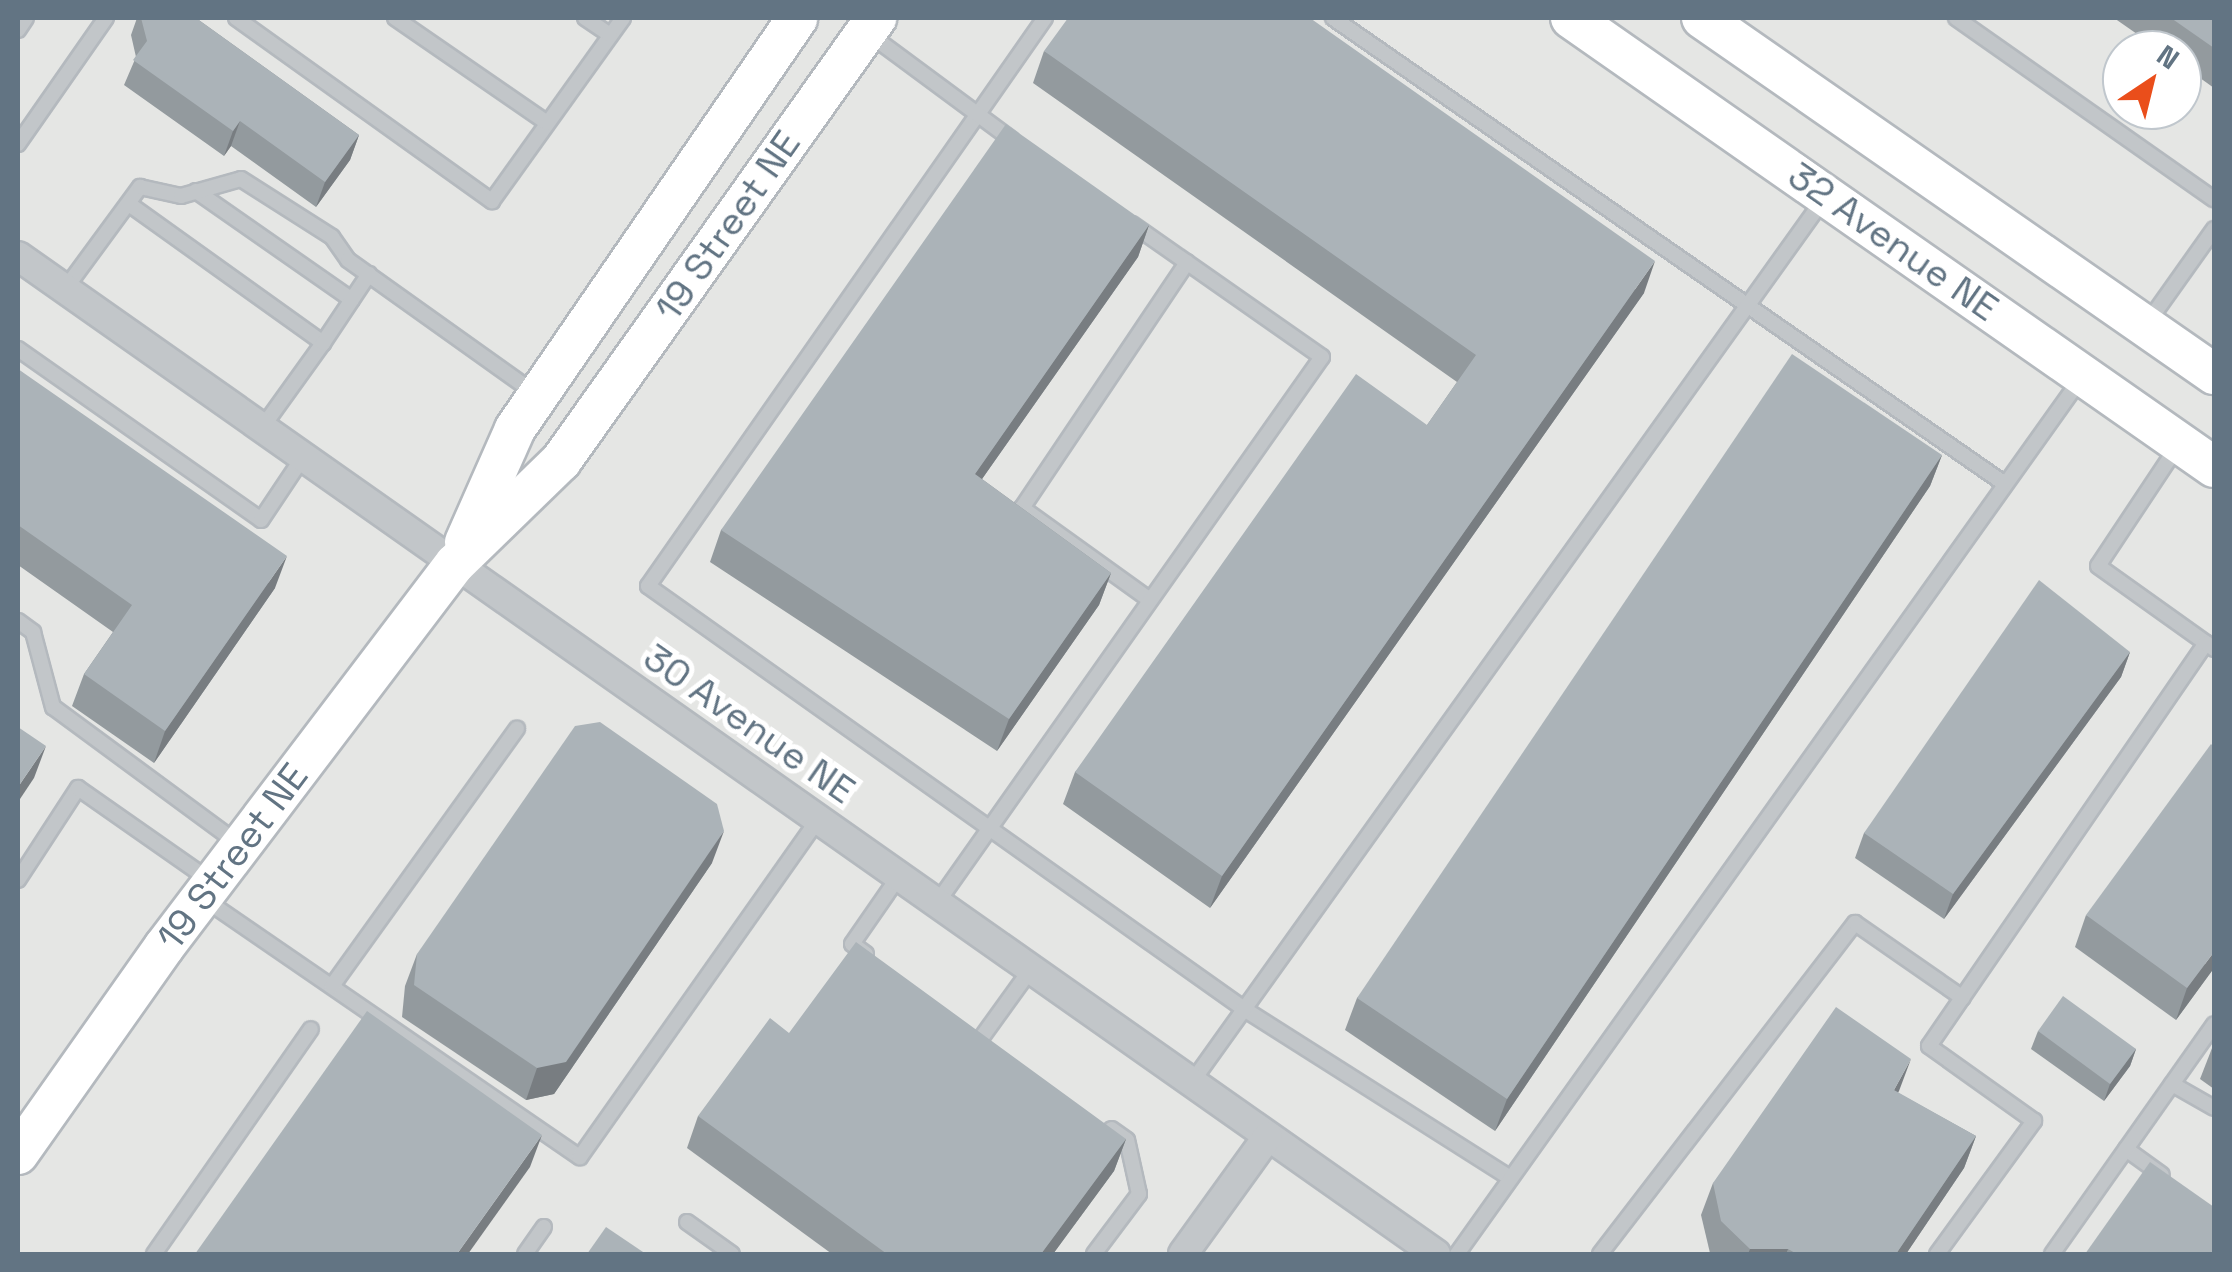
<!DOCTYPE html>
<style>
body{margin:0}
#map{position:relative;width:2232px;height:1272px;overflow:hidden;background:#f5f5f1;font-family:"Space Grotesk",sans-serif}
div>[style]{position:absolute}
[style*='--x']{left:calc(var(--x)*1px);top:calc(var(--y)*1px);width:calc(var(--w)*1px);rotate:calc(var(--a)*1deg)}
.built>*{inset:0;background:#e5e6e4}
.roads{filter:drop-shadow(2px 0 #b4b9be) drop-shadow(-2px 0 #b4b9be) drop-shadow(0 2px #b4b9be) drop-shadow(0 -2px #b4b9be)}
.lane>*{height:14px;margin:-7px;padding:0 7px;transform-origin:7px;border-radius:7px;background:#c2c6c9}
.street>*{height:28px;margin:-14px;padding:0 14px;transform-origin:14px;border-radius:14px;background:#c2c6c9}
.secondary>*{height:40px;margin:-20px;padding:0 20px;transform-origin:20px;border-radius:20px;background:#fff}
.wall>*{inset:0;background:#939a9e}
.shaded-wall>*{inset:0;background:#787d81}
.building>*{inset:0;background:#abb3b8}
span{translate:-50% -50%;white-space:nowrap;text-align:center;line-height:1.15;-webkit-text-stroke:10px #fff;paint-order:stroke}
.street-label{font-size:38px;color:#627483}
.frame{position:absolute;inset:0;border:20px solid #627483;pointer-events:none}
.north{position:absolute;left:2102px;top:30px;width:100px;height:100px;box-sizing:border-box;background:#fff;border:2px solid #c0c7cd;border-radius:50%;rotate:35deg;font-size:28px;font-weight:700;line-height:40px;text-align:center;color:#627483}
.north::after{content:'';display:block;margin:auto;width:35px;height:45px;background:#ea4e1b;clip-path:polygon(50% 0,100% 100%,50% 72%,0 100%)}
</style>
<div id="map">
<div class="built">
<i style="clip-path:polygon(evenodd,18px 18px,2214px 18px,2214px 1254px,18px 1254px,18px 18px,2122px 50px,2182px 50px,2182px 110px,2122px 110px,2122px 50px)"></i>
</div>
<div class="roads">
<div class="lane">
<i style="--x:236;--y:18;--w:315;--a:35.6"></i>
<i style="--x:492;--y:201;--w:225;--a:-54.4"></i>
<i style="--x:395;--y:18;--w:185;--a:34.6"></i>
<i style="--x:585;--y:18;--w:30;--a:34"></i>
<i style="--x:1045;--y:18;--w:693;--a:124.95"></i>
<i style="--x:648;--y:586;--w:731;--a:35.36"></i>
<i style="--x:1244;--y:1009;--w:314;--a:32.4"></i>
<i style="--x:1333;--y:18;--w:818;--a:34.74"></i>
<i style="--x:1956;--y:18;--w:315;--a:35.1"></i>
<i style="--x:18;--y:30;--w:14;--a:-56"></i>
<i style="--x:869;--y:34;--w:178;--a:36.5"></i>
<i style="--x:18;--y:144;--w:154;--a:-55.1"></i>
<i style="--x:196;--y:191;--w:190;--a:34.9"></i>
<i style="--x:129;--y:204;--w:239;--a:35.6"></i>
<i style="--x:323;--y:343;--w:105;--a:125.7"></i>
<i style="--x:65;--y:289;--w:127;--a:-53.7"></i>
<i style="--x:140;--y:187;--w:42;--a:12.4"></i>
<i style="--x:181;--y:196;--w:62;--a:-15.8"></i>
<i style="--x:241;--y:179;--w:108;--a:32.5"></i>
<i style="--x:332;--y:237;--w:28;--a:55"></i>
<i style="--x:348;--y:260;--w:227;--a:35.5"></i>
<i style="--x:2148;--y:322;--w:114;--a:-54.6"></i>
<i style="--x:323;--y:343;--w:83;--a:-56.3"></i>
<i style="--x:18;--y:349;--w:297;--a:35.1"></i>
<i style="--x:261;--y:520;--w:76;--a:-56.3"></i>
<i style="--x:2179;--y:444;--w:146;--a:123.6"></i>
<i style="--x:2098;--y:566;--w:133;--a:35.5"></i>
<i style="--x:1150;--y:600;--w:158;--a:-144.3"></i>
<i style="--x:1022;--y:508;--w:296;--a:-56.1"></i>
<i style="--x:18;--y:621;--w:19;--a:36"></i>
<i style="--x:33;--y:632;--w:78;--a:75.1"></i>
<i style="--x:53;--y:707;--w:232;--a:36.4"></i>
<i style="--x:18;--y:880;--w:110;--a:-56.9"></i>
<i style="--x:78;--y:788;--w:164;--a:35"></i>
<i style="--x:204;--y:899;--w:456;--a:34.5"></i>
<i style="--x:580;--y:1157;--w:413;--a:-54.8"></i>
<i style="--x:937;--y:903;--w:668;--a:-54.81"></i>
<i style="--x:1322;--y:357;--w:232;--a:-145"></i>
<i style="--x:866;--y:954;--w:17;--a:-144"></i>
<i style="--x:852;--y:944;--w:83;--a:-55.3"></i>
<i style="--x:332;--y:986;--w:317;--a:-54.3"></i>
<i style="--x:982;--y:1037;--w:84;--a:-54.2"></i>
<i style="--x:1192;--y:1082;--w:1084;--a:-54.42"></i>
<i style="--x:2172;--y:1084;--w:48;--a:29.7"></i>
<i style="--x:2126;--y:1149;--w:44;--a:35.8"></i>
<i style="--x:687;--y:1222;--w:55;--a:35.4"></i>
<i style="--x:154;--y:1254;--w:274;--a:-55.1"></i>
<i style="--x:525;--y:1254;--w:33;--a:-55"></i>
<i style="--x:1094;--y:1254;--w:75;--a:-53.1"></i>
<i style="--x:1139;--y:1194;--w:55;--a:-102.5"></i>
<i style="--x:1127;--y:1140;--w:19;--a:-145"></i>
<i style="--x:1457;--y:1254;--w:1073;--a:-54.52"></i>
<i style="--x:1600;--y:1254;--w:418;--a:-52.4"></i>
<i style="--x:1855;--y:923;--w:131;--a:34.8"></i>
<i style="--x:1937;--y:1254;--w:165;--a:-53.9"></i>
<i style="--x:2034;--y:1121;--w:129;--a:-144.5"></i>
<i style="--x:1929;--y:1046;--w:489;--a:-55.5"></i>
<i style="--x:2206;--y:643;--w:10;--a:37"></i>
<i style="--x:2052;--y:1254;--w:281;--a:-54.8"></i>
</div>
<div class="street">
<i style="--x:18;--y:256;--w:1734;--a:35.14"></i>
<i style="--x:1183;--y:1254;--w:145;--a:-54.2"></i>
</div>
<div class="secondary">
<i style="--x:1571;--y:18;--w:784;--a:34.93"></i>
<i style="--x:1702;--y:18;--w:624;--a:34.81"></i>
<i style="--x:465;--y:542;--w:124;--a:-66.1"></i>
<i style="--x:515;--y:429;--w:498;--a:-55.5"></i>
<i style="--x:18;--y:1154;--w:253;--a:-54.8"></i>
<i style="--x:164;--y:947;--w:481;--a:-52.8"></i>
<i style="--x:455;--y:564;--w:148;--a:-44.2"></i>
<i style="--x:561;--y:461;--w:544;--a:-54.58"></i>
</div>
</div>
<div class="wall">
<i style="clip-path:polygon(137px 18px,196px 18px,359px 135px,350px 160px,316px 207px,231px 146px,224px 156px,124px 85px,136px 57px,131px 35px)"></i>
<i style="clip-path:polygon(2114px 18px,2214px 18px,2214px 88px,2182px 65px,2182px 50px,2160px 50px)"></i>
<i style="clip-path:polygon(1044px 51px,1644px 293px,1210px 908px,1063px 804px,1075px 772px,1427px 425px,1457px 382px,1033px 83px)"></i>
<i style="clip-path:polygon(1149px 225px,1138px 257px,982px 479px,1111px 573px,1099px 605px,997px 751px,710px 562px,721px 530px)"></i>
<i style="clip-path:polygon(18px 369px,275px 588px,154px 763px,72px 706px,84px 674px,113px 632px,18px 565px)"></i>
<i style="clip-path:polygon(1942px 455px,1930px 486px,1495px 1131px,1345px 1030px,1357px 998px)"></i>
<i style="clip-path:polygon(2130px 652px,2121px 677px,1944px 919px,1855px 858px,1864px 833px)"></i>
<i style="clip-path:polygon(712px 863px,554px 1094px,526px 1100px,402px 1017px,405px 986px,417px 954px)"></i>
<i style="clip-path:polygon(2086px 915px,2214px 968px,2176px 1020px,2075px 947px)"></i>
<i style="clip-path:polygon(2038px 1031px,2136px 1049px,2130px 1066px,2104px 1101px,2031px 1049px)"></i>
<i style="clip-path:polygon(2214px 1043px,2214px 1089px,2200px 1079px)"></i>
<i style="clip-path:polygon(1898px 1093px,1976px 1136px,1964px 1168px,1906px 1254px,1711px 1254px,1710px 1253px,1701px 1215px,1713px 1183px)"></i>
<i style="clip-path:polygon(698px 1116px,1126px 1139px,1114px 1171px,1053px 1254px,832px 1254px,687px 1148px)"></i>
</div>
<div class="shaded-wall">
<i style="clip-path:polygon(240px 121px,231px 146px,224px 156px,233px 131px)"></i>
<i style="clip-path:polygon(359px 135px,350px 160px,316px 207px,325px 182px)"></i>
<i style="clip-path:polygon(1149px 225px,1138px 257px,963px 506px,975px 474px)"></i>
<i style="clip-path:polygon(1655px 261px,1644px 293px,1210px 908px,1222px 876px)"></i>
<i style="clip-path:polygon(1942px 455px,1930px 486px,1495px 1131px,1507px 1099px)"></i>
<i style="clip-path:polygon(287px 556px,275px 588px,154px 763px,165px 731px)"></i>
<i style="clip-path:polygon(1111px 573px,1099px 605px,997px 751px,1009px 719px)"></i>
<i style="clip-path:polygon(2130px 652px,2121px 677px,1944px 919px,1953px 894px)"></i>
<i style="clip-path:polygon(46px 746px,34px 778px,18px 802px,18px 787px)"></i>
<i style="clip-path:polygon(724px 831px,712px 863px,554px 1094px,526px 1100px,537px 1068px)"></i>
<i style="clip-path:polygon(2214px 952px,2214px 968px,2176px 1020px,2187px 988px)"></i>
<i style="clip-path:polygon(2136px 1049px,2130px 1066px,2104px 1101px,2110px 1084px)"></i>
<i style="clip-path:polygon(1911px 1059px,1899px 1091px,1882px 1122px,1894px 1090px)"></i>
<i style="clip-path:polygon(542px 1135px,530px 1167px,468px 1254px,457px 1254px)"></i>
<i style="clip-path:polygon(1976px 1136px,1964px 1168px,1906px 1254px,1896px 1254px)"></i>
<i style="clip-path:polygon(1126px 1139px,1114px 1171px,1053px 1254px,1041px 1254px)"></i>
<i style="clip-path:polygon(1750px 1249px,1788px 1249px,1786px 1254px,1748px 1254px)"></i>
</div>
<div class="building">
<i style="clip-path:polygon(141px 18px,196px 18px,359px 135px,325px 182px,240px 121px,233px 131px,133px 60px,147px 41px)"></i>
<i style="clip-path:polygon(1068px 18px,1310px 18px,1655px 261px,1222px 876px,1075px 772px,1356px 374px,1427px 425px,1476px 355px,1044px 51px)"></i>
<i style="clip-path:polygon(2171px 18px,2214px 18px,2214px 48px)"></i>
<i style="clip-path:polygon(1006px 124px,1149px 225px,975px 474px,1111px 573px,1009px 719px,721px 530px)"></i>
<i style="clip-path:polygon(1792px 354px,1942px 455px,1507px 1099px,1357px 998px)"></i>
<i style="clip-path:polygon(18px 369px,287px 556px,165px 731px,84px 674px,132px 605px,18px 525px)"></i>
<i style="clip-path:polygon(2039px 580px,2130px 652px,1953px 894px,1864px 833px)"></i>
<i style="clip-path:polygon(600px 722px,717px 804px,724px 831px,566px 1062px,537px 1068px,414px 985px,417px 954px,575px 726px)"></i>
<i style="clip-path:polygon(18px 727px,46px 746px,18px 787px)"></i>
<i style="clip-path:polygon(2211px 744px,2214px 747px,2214px 952px,2187px 988px,2086px 915px)"></i>
<i style="clip-path:polygon(856px 942px,1126px 1139px,1041px 1254px,887px 1254px,698px 1116px,770px 1018px,789px 1033px)"></i>
<i style="clip-path:polygon(2063px 996px,2136px 1049px,2110px 1084px,2038px 1031px)"></i>
<i style="clip-path:polygon(1836px 1007px,1911px 1059px,1894px 1090px,1976px 1136px,1896px 1254px,1797px 1254px,1788px 1249px,1750px 1249px,1721px 1221px,1713px 1183px)"></i>
<i style="clip-path:polygon(367px 1011px,542px 1135px,457px 1254px,195px 1254px)"></i>
<i style="clip-path:polygon(2150px 1162px,2214px 1207px,2214px 1254px,2085px 1254px)"></i>
<i style="clip-path:polygon(606px 1227px,646px 1254px,587px 1254px)"></i>
</div>
<div class="street-label">
<span style="left:728px;top:226px;rotate:-55deg">19 Street NE</span>
<span style="left:1893px;top:242px;rotate:35deg">32 Avenue NE</span>
<span style="left:749px;top:724px;rotate:35deg">30 Avenue NE</span>
<span style="left:233px;top:857px;rotate:-53deg">19 Street NE</span>
</div>
<div class="frame"></div>
<div class="north">N</div>
</div>
